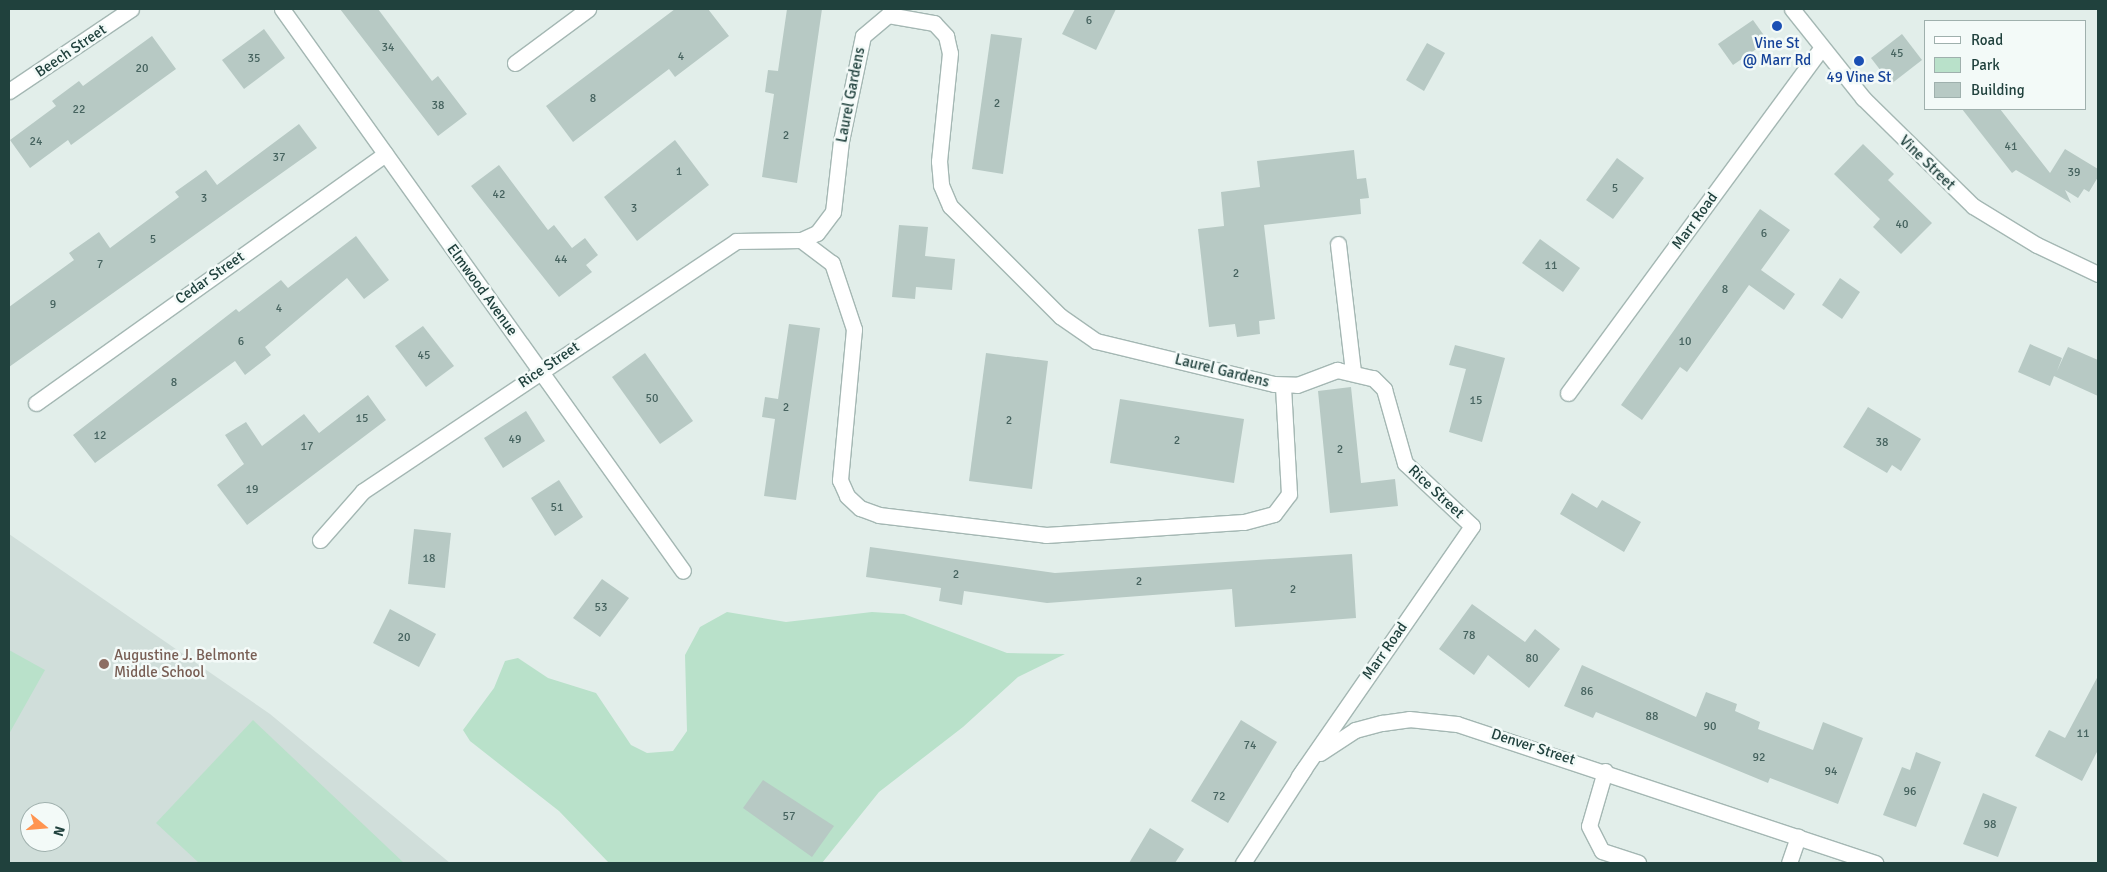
<!DOCTYPE html>
<style>
body{margin:0}
#map{position:relative;width:2107px;height:872px;overflow:hidden;background:#e2eeea;font-family:Signika,sans-serif}
div>[style]{position:absolute}
[style*='--x']{left:calc(var(--x)*1px);top:calc(var(--y)*1px);width:calc(var(--w)*1px);rotate:calc(var(--a)*1deg)}
.built>*{inset:0;background:#d0deda}
.green>*{inset:0;background:#b9e1ca}
.building>*{inset:0;background:#b7c9c4}
.roads{filter:drop-shadow(1px 0 #a4b7b3) drop-shadow(-1px 0 #a4b7b3) drop-shadow(0 1px #a4b7b3) drop-shadow(0 -1px #a4b7b3)}
.minor>*{height:15px;margin:-7.5px;padding:0 7.5px;transform-origin:7.5px;border-radius:7.5px;background:#fff}
.dots>*{width:14px;height:14px;translate:-50% -50%;box-sizing:border-box;border:2px solid #f3faf8;border-radius:50%}
span{translate:-50% -50%;white-space:nowrap;text-align:center;line-height:1.15;-webkit-text-stroke:5px #f3faf8;paint-order:stroke}
.number-label{font-size:12px;color:#46635f}
.number-label span{-webkit-text-stroke-width:0}
.transit-label{font-size:15px;color:#164399}
.street-label{font-size:15px;color:#20413d}
.education-label{font-size:15px;color:#785e54}
.left{translate:0 -50%;text-align:left}
.frame{position:absolute;inset:0;border:10px solid #20413d;pointer-events:none}
.legend{position:absolute;left:1924px;top:20px;width:162px;height:90px;box-sizing:border-box;background:#f3faf8;border:1px solid #9fb0ad;margin:0;padding:6px 9px;list-style:none;font-size:15px;color:#20413d}
.legend li{display:flex;align-items:center;gap:10px;height:25px}
.legend b{width:25px;border:1px solid #9fb0ad}
.north{position:absolute;left:20px;top:802px;width:50px;height:50px;box-sizing:border-box;background:#f3faf8;border:1px solid #9fb0ad;border-radius:50%;rotate:107deg;font-size:14px;font-weight:700;line-height:20px;text-align:center;color:#20413d}
.north::after{content:'';display:block;margin:auto;width:18px;height:22px;background:#ff9450;clip-path:polygon(50% 0,100% 100%,50% 72%,0 100%)}
</style>
<div id="map">
<div class="built">
<i style="clip-path:polygon(evenodd,9px 534px,270px 714px,450px 863px,9px 863px,9px 534px,30px 812px,60px 812px,60px 842px,30px 842px,30px 812px)"></i>
</div>
<div class="green">
<i style="clip-path:polygon(727px 612px,786px 622px,872px 612px,904px 614px,1007px 653px,1065px 654px,1018px 677px,963px 727px,879px 792px,822px 863px,609px 863px,559px 811px,470px 741px,463px 730px,494px 688px,505px 661px,518px 658px,548px 678px,596px 693px,631px 745px,647px 753px,673px 751px,687px 731px,685px 655px,700px 627px)"></i>
<i style="clip-path:polygon(9px 650px,45px 670px,9px 734px)"></i>
<i style="clip-path:polygon(253px 720px,404px 863px,199px 863px,156px 823px)"></i>
</div>
<div class="building">
<i style="clip-path:polygon(340px 9px,378px 9px,432px 81px,438px 76px,467px 114px,438px 136px)"></i>
<i style="clip-path:polygon(675px 9px,708px 9px,729px 36px,675px 77px,669px 69px,573px 142px,546px 106px)"></i>
<i style="clip-path:polygon(787px 9px,822px 9px,797px 183px,762px 177px,774px 94px,765px 92px,768px 70px,778px 71px)"></i>
<i style="clip-path:polygon(1075px 9px,1116px 9px,1096px 50px,1062px 34px)"></i>
<i style="clip-path:polygon(1753px 20px,1768px 41px,1733px 65px,1718px 44px)"></i>
<i style="clip-path:polygon(264px 29px,285px 58px,244px 89px,222px 60px)"></i>
<i style="clip-path:polygon(991px 34px,1022px 38px,1003px 174px,972px 169px)"></i>
<i style="clip-path:polygon(1902px 34px,1922px 60px,1891px 84px,1871px 58px)"></i>
<i style="clip-path:polygon(152px 36px,176px 69px,71px 145px,68px 140px,30px 168px,10px 140px,56px 106px,52px 101px,79px 81px,83px 86px)"></i>
<i style="clip-path:polygon(1427px 43px,1445px 53px,1424px 91px,1406px 80px)"></i>
<i style="clip-path:polygon(1962px 109px,2000px 109px,2050px 173px,2065px 149px,2098px 169px,2098px 177px,2089px 192px,2084px 189px,2078px 198px,2065px 190px,2071px 203px,2016px 170px,2012px 173px)"></i>
<i style="clip-path:polygon(299px 124px,317px 148px,9px 367px,9px 307px,74px 260px,69px 253px,99px 232px,110px 248px,179px 197px,175px 192px,206px 170px,217px 185px)"></i>
<i style="clip-path:polygon(675px 140px,709px 185px,637px 241px,604px 197px)"></i>
<i style="clip-path:polygon(1863px 144px,1894px 174px,1888px 180px,1932px 223px,1901px 254px,1873px 227px,1880px 219px,1834px 174px)"></i>
<i style="clip-path:polygon(1354px 150px,1357px 179px,1366px 178px,1369px 198px,1360px 199px,1361px 214px,1264px 225px,1275px 319px,1259px 321px,1260px 334px,1237px 337px,1235px 324px,1209px 327px,1198px 229px,1224px 226px,1221px 192px,1260px 187px,1257px 161px)"></i>
<i style="clip-path:polygon(1617px 158px,1644px 178px,1613px 219px,1586px 200px)"></i>
<i style="clip-path:polygon(499px 165px,548px 230px,554px 225px,572px 248px,585px 238px,598px 255px,586px 265px,592px 272px,559px 297px,471px 186px)"></i>
<i style="clip-path:polygon(1760px 209px,1790px 230px,1761px 270px,1795px 294px,1784px 310px,1749px 285px,1687px 372px,1680px 367px,1642px 420px,1621px 405px)"></i>
<i style="clip-path:polygon(899px 225px,928px 227px,925px 256px,955px 259px,952px 290px,916px 287px,915px 299px,892px 297px)"></i>
<i style="clip-path:polygon(356px 236px,389px 280px,364px 299px,347px 278px,265px 347px,271px 355px,245px 375px,235px 361px,95px 463px,73px 435px,236px 309px,239px 312px,281px 280px,288px 288px)"></i>
<i style="clip-path:polygon(1540px 239px,1580px 268px,1563px 292px,1522px 263px)"></i>
<i style="clip-path:polygon(1840px 278px,1860px 292px,1842px 319px,1822px 305px)"></i>
<i style="clip-path:polygon(789px 324px,820px 328px,796px 500px,764px 496px,775px 419px,762px 417px,765px 397px,778px 399px)"></i>
<i style="clip-path:polygon(423px 326px,454px 366px,426px 387px,395px 346px)"></i>
<i style="clip-path:polygon(2030px 344px,2062px 358px,2057px 371px,2068px 347px,2098px 360px,2098px 396px,2054px 376px,2050px 386px,2018px 372px)"></i>
<i style="clip-path:polygon(1455px 345px,1505px 358px,1482px 442px,1449px 432px,1466px 369px,1449px 365px)"></i>
<i style="clip-path:polygon(645px 353px,693px 421px,660px 444px,612px 377px)"></i>
<i style="clip-path:polygon(986px 353px,1048px 361px,1032px 489px,969px 481px)"></i>
<i style="clip-path:polygon(1351px 387px,1361px 483px,1395px 479px,1398px 506px,1330px 513px,1318px 391px)"></i>
<i style="clip-path:polygon(368px 395px,386px 420px,247px 525px,217px 485px,244px 464px,225px 435px,246px 422px,262px 446px,304px 414px,319px 433px)"></i>
<i style="clip-path:polygon(1120px 399px,1244px 419px,1234px 483px,1110px 463px)"></i>
<i style="clip-path:polygon(1868px 407px,1921px 439px,1901px 471px,1892px 465px,1887px 473px,1843px 447px)"></i>
<i style="clip-path:polygon(526px 411px,545px 441px,503px 468px,484px 438px)"></i>
<i style="clip-path:polygon(559px 480px,583px 517px,555px 536px,531px 498px)"></i>
<i style="clip-path:polygon(1572px 493px,1597px 508px,1602px 500px,1641px 522px,1624px 552px,1560px 514px)"></i>
<i style="clip-path:polygon(414px 529px,451px 533px,445px 588px,408px 584px)"></i>
<i style="clip-path:polygon(870px 547px,1055px 573px,1352px 554px,1356px 618px,1235px 627px,1232px 589px,1047px 603px,964px 591px,962px 605px,939px 601px,941px 588px,866px 577px)"></i>
<i style="clip-path:polygon(602px 579px,629px 598px,600px 637px,573px 618px)"></i>
<i style="clip-path:polygon(1472px 604px,1525px 642px,1535px 629px,1560px 649px,1529px 688px,1488px 655px,1474px 675px,1439px 649px)"></i>
<i style="clip-path:polygon(390px 609px,436px 634px,419px 667px,373px 643px)"></i>
<i style="clip-path:polygon(1582px 665px,1696px 717px,1706px 692px,1737px 704px,1735px 711px,1760px 722px,1758px 729px,1813px 750px,1823px 722px,1863px 738px,1838px 804px,1770px 778px,1768px 783px,1596px 712px,1593px 718px,1564px 706px)"></i>
<i style="clip-path:polygon(2098px 676px,2098px 750px,2082px 781px,2035px 756px,2049px 730px,2065px 738px)"></i>
<i style="clip-path:polygon(1241px 720px,1277px 742px,1228px 823px,1191px 801px)"></i>
<i style="clip-path:polygon(1916px 752px,1941px 762px,1916px 827px,1883px 815px,1902px 767px,1910px 770px)"></i>
<i style="clip-path:polygon(763px 780px,834px 826px,812px 857px,743px 808px)"></i>
<i style="clip-path:polygon(1983px 793px,2017px 807px,1998px 857px,1963px 844px)"></i>
<i style="clip-path:polygon(1150px 828px,1184px 849px,1175px 863px,1129px 863px)"></i>
</div>
<div class="roads">
<div class="minor">
<i style="--x:282;--y:9;--w:690;--a:54.49"></i>
<i style="--x:1792;--y:9;--w:114;--a:51.4"></i>
<i style="--x:1863;--y:98;--w:154;--a:44.5"></i>
<i style="--x:1973;--y:206;--w:75;--a:31.4"></i>
<i style="--x:2037;--y:245;--w:68;--a:25.4"></i>
<i style="--x:515;--y:63;--w:91;--a:-36.5"></i>
<i style="--x:9;--y:91;--w:147;--a:-33.9"></i>
<i style="--x:801;--y:240;--w:17;--a:-24"></i>
<i style="--x:817;--y:233;--w:26;--a:-53"></i>
<i style="--x:833;--y:212;--w:71;--a:-83.6"></i>
<i style="--x:841;--y:141;--w:107;--a:-78.2"></i>
<i style="--x:863;--y:36;--w:33;--a:-40"></i>
<i style="--x:888;--y:15;--w:47;--a:9.9"></i>
<i style="--x:934;--y:23;--w:18;--a:47"></i>
<i style="--x:946;--y:36;--w:17;--a:77"></i>
<i style="--x:950;--y:53;--w:109;--a:95.8"></i>
<i style="--x:939;--y:161;--w:24;--a:85"></i>
<i style="--x:941;--y:185;--w:23;--a:67"></i>
<i style="--x:950;--y:206;--w:156;--a:45"></i>
<i style="--x:1060;--y:316;--w:44;--a:34.8"></i>
<i style="--x:1096;--y:341;--w:183;--a:13.6"></i>
<i style="--x:1274;--y:384;--w:23;--a:2"></i>
<i style="--x:1297;--y:385;--w:43;--a:-20.6"></i>
<i style="--x:1337;--y:370;--w:37;--a:13"></i>
<i style="--x:1373;--y:378;--w:16;--a:45"></i>
<i style="--x:1384;--y:389;--w:77;--a:74.2"></i>
<i style="--x:1405;--y:463;--w:92;--a:43.2"></i>
<i style="--x:1472;--y:526;--w:305;--a:124.7"></i>
<i style="--x:1338;--y:244;--w:128;--a:83.3"></i>
<i style="--x:1568;--y:393;--w:428;--a:-53.7"></i>
<i style="--x:36;--y:403;--w:429;--a:-35.5"></i>
<i style="--x:320;--y:540;--w:65;--a:-48.7"></i>
<i style="--x:363;--y:491;--w:449;--a:-33.8"></i>
<i style="--x:736;--y:241;--w:65;--a:-0.9"></i>
<i style="--x:801;--y:240;--w:39;--a:37"></i>
<i style="--x:832;--y:263;--w:70;--a:71.6"></i>
<i style="--x:854;--y:329;--w:152;--a:95.3"></i>
<i style="--x:840;--y:480;--w:17;--a:66"></i>
<i style="--x:847;--y:496;--w:18;--a:43"></i>
<i style="--x:860;--y:508;--w:20;--a:20"></i>
<i style="--x:879;--y:515;--w:168;--a:6.8"></i>
<i style="--x:1046;--y:535;--w:198;--a:-3.8"></i>
<i style="--x:1244;--y:522;--w:31;--a:-15"></i>
<i style="--x:1274;--y:514;--w:25;--a:-53"></i>
<i style="--x:1289;--y:494;--w:109;--a:-93.2"></i>
<i style="--x:1320;--y:753;--w:42;--a:-33.3"></i>
<i style="--x:1355;--y:730;--w:28;--a:-15"></i>
<i style="--x:1382;--y:723;--w:27;--a:-8"></i>
<i style="--x:1409;--y:719;--w:48;--a:5.9"></i>
<i style="--x:1457;--y:724;--w:441;--a:18.4"></i>
<i style="--x:1605;--y:771;--w:57;--a:106.2"></i>
<i style="--x:1589;--y:826;--w:28;--a:63"></i>
<i style="--x:1602;--y:851;--w:38;--a:18"></i>
<i style="--x:1243;--y:863;--w:112;--a:-57"></i>
<i style="--x:1789;--y:863;--w:28;--a:-71"></i>
</div>
</div>
<div class="dots">
<i style="left:1777px;top:26px;background:#1a4fb4"></i>
<i style="left:1859px;top:61px;background:#1a4fb4"></i>
<i style="left:104px;top:664px;background:#8d6e63"></i>
</div>
<div class="number-label">
<span style="left:1089px;top:21px">6</span>
<span style="left:388px;top:48px">34</span>
<span style="left:1897px;top:54px">45</span>
<span style="left:681px;top:57px">4</span>
<span style="left:254px;top:59px">35</span>
<span style="left:142px;top:69px">20</span>
<span style="left:593px;top:99px">8</span>
<span style="left:997px;top:104px">2</span>
<span style="left:438px;top:106px">38</span>
<span style="left:79px;top:110px">22</span>
<span style="left:786px;top:136px">2</span>
<span style="left:36px;top:142px">24</span>
<span style="left:2011px;top:147px">41</span>
<span style="left:279px;top:158px">37</span>
<span style="left:679px;top:172px">1</span>
<span style="left:2074px;top:173px">39</span>
<span style="left:1615px;top:189px">5</span>
<span style="left:499px;top:195px">42</span>
<span style="left:204px;top:199px">3</span>
<span style="left:634px;top:209px">3</span>
<span style="left:1902px;top:225px">40</span>
<span style="left:1764px;top:234px">6</span>
<span style="left:153px;top:240px">5</span>
<span style="left:561px;top:260px">44</span>
<span style="left:100px;top:265px">7</span>
<span style="left:1551px;top:266px">11</span>
<span style="left:1236px;top:274px">2</span>
<span style="left:1725px;top:290px">8</span>
<span style="left:53px;top:305px">9</span>
<span style="left:279px;top:309px">4</span>
<span style="left:241px;top:342px">6</span>
<span style="left:1685px;top:342px">10</span>
<span style="left:424px;top:356px">45</span>
<span style="left:174px;top:383px">8</span>
<span style="left:652px;top:399px">50</span>
<span style="left:1476px;top:401px">15</span>
<span style="left:786px;top:408px">2</span>
<span style="left:362px;top:419px">15</span>
<span style="left:1009px;top:421px">2</span>
<span style="left:100px;top:436px">12</span>
<span style="left:515px;top:440px">49</span>
<span style="left:1177px;top:441px">2</span>
<span style="left:1882px;top:443px">38</span>
<span style="left:307px;top:447px">17</span>
<span style="left:1340px;top:450px">2</span>
<span style="left:252px;top:490px">19</span>
<span style="left:557px;top:508px">51</span>
<span style="left:429px;top:559px">18</span>
<span style="left:956px;top:575px">2</span>
<span style="left:1139px;top:582px">2</span>
<span style="left:1293px;top:590px">2</span>
<span style="left:601px;top:608px">53</span>
<span style="left:1469px;top:636px">78</span>
<span style="left:404px;top:638px">20</span>
<span style="left:1532px;top:659px">80</span>
<span style="left:1587px;top:692px">86</span>
<span style="left:1652px;top:717px">88</span>
<span style="left:1710px;top:727px">90</span>
<span style="left:2083px;top:734px">11</span>
<span style="left:1250px;top:746px">74</span>
<span style="left:1759px;top:758px">92</span>
<span style="left:1831px;top:772px">94</span>
<span style="left:1910px;top:792px">96</span>
<span style="left:1219px;top:797px">72</span>
<span style="left:789px;top:817px">57</span>
<span style="left:1990px;top:825px">98</span>
</div>
<div class="transit-label">
<span style="left:1777px;top:52px">Vine St<br>@ Marr Rd</span>
<span style="left:1859px;top:78px">49 Vine St</span>
</div>
<div class="street-label">
<span style="left:71px;top:51px;rotate:-34deg">Beech Street</span>
<span style="left:851px;top:95px;rotate:-79deg">Laurel Gardens</span>
<span style="left:1927px;top:163px;rotate:44deg">Vine Street</span>
<span style="left:1695px;top:221px;rotate:-54deg">Marr Road</span>
<span style="left:210px;top:278px;rotate:-35deg">Cedar Street</span>
<span style="left:482px;top:290px;rotate:54deg">Elmwood Avenue</span>
<span style="left:549px;top:365px;rotate:-34deg">Rice Street</span>
<span style="left:1222px;top:371px;rotate:14deg">Laurel Gardens</span>
<span style="left:1436px;top:492px;rotate:43deg">Rice Street</span>
<span style="left:1385px;top:651px;rotate:-55deg">Marr Road</span>
<span style="left:1533px;top:747px;rotate:18deg">Denver Street</span>
</div>
<div class="education-label">
<span class="left" style="left:114px;top:664px">Augustine J. Belmonte<br>Middle School</span>
</div>
<div class="frame"></div>
<ul class="legend">
<li><b style="height:6px;background:#fff"></b>Road</li>
<li><b style="height:14px;background:#b9e1ca"></b>Park</li>
<li><b style="height:14px;background:#b7c9c4"></b>Building</li>
</ul>
<div class="north">N</div>
</div>
